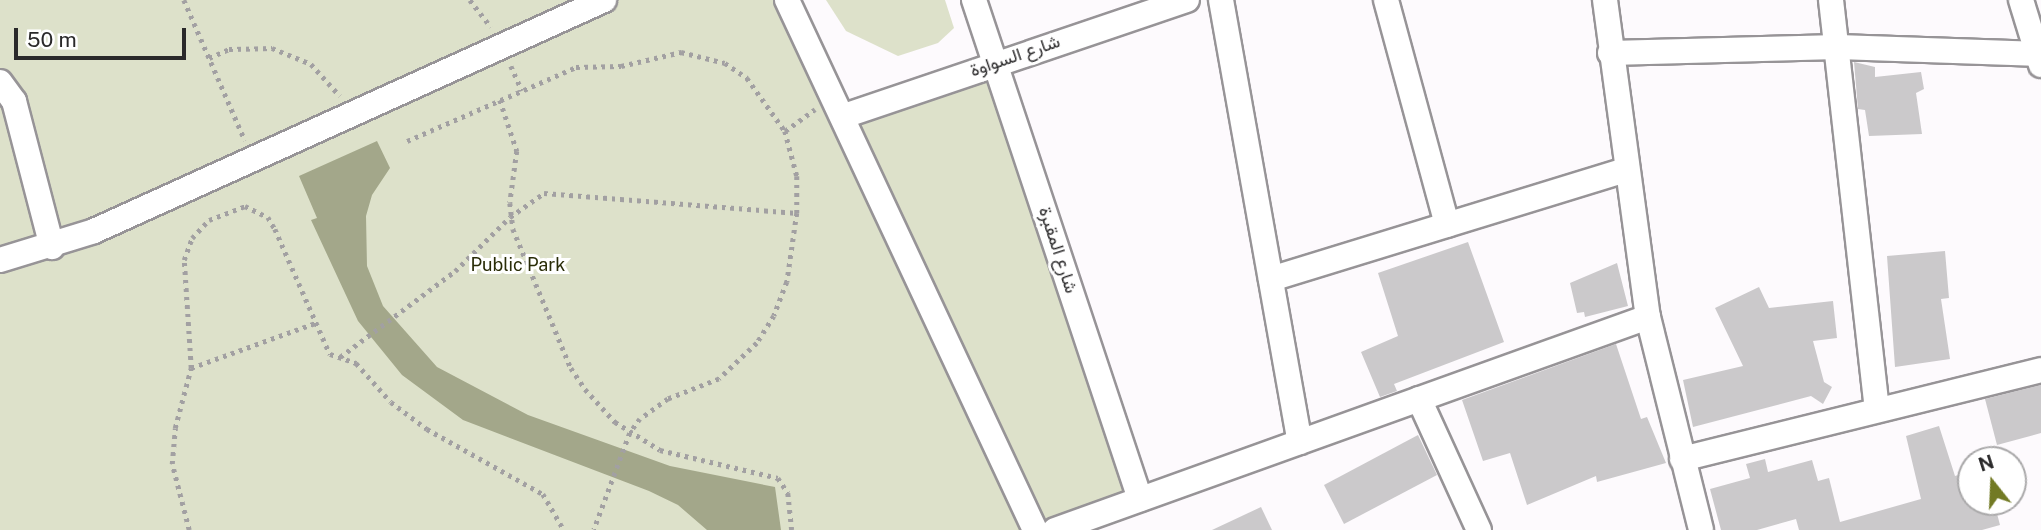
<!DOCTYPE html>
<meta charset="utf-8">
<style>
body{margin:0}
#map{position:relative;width:2041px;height:530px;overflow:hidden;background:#fdfafd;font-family:"Public Sans",Vazirmatn,sans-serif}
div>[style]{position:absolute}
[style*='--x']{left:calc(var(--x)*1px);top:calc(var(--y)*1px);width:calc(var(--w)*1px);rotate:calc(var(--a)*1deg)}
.green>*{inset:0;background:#dde1ca}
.water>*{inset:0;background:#a3a78a}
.building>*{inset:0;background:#cbc9cb}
.path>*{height:4.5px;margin-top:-2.25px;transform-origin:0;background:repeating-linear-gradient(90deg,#a2a0a2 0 3.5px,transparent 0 8.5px)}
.roads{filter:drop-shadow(2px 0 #979497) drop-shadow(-2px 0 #979497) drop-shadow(0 2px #979497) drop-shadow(0 -2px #979497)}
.minor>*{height:24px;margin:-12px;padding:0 12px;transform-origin:12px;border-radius:12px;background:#fff}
span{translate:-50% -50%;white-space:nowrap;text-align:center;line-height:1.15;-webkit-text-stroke:6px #fff;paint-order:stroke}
.street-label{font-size:18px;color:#2a292a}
.park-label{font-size:18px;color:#292c07}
.north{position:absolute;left:1957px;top:446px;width:70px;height:70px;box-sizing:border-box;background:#fff;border:2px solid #aaa9aa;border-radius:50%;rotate:342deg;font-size:19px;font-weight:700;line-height:28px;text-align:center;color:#2a292a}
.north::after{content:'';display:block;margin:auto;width:24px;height:32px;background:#727a24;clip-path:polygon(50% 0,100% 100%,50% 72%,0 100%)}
.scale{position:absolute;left:14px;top:28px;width:172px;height:32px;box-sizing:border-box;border:4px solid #2a292a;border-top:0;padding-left:9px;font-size:21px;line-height:24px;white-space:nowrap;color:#2a292a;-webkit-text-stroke:5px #fff;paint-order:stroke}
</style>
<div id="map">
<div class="green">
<i style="clip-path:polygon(0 0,787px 0,844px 116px,996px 62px,1140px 499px,1055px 530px,0 530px)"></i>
<i style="clip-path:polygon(826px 0,945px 0,954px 28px,938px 43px,898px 56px,846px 31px)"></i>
</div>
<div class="water">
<i style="clip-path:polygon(377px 141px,390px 168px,372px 195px,366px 216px,367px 266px,383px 306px,437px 367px,528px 415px,670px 466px,775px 487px,781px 530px,707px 530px,678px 505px,649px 491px,463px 420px,402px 375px,358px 321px,311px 220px,317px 218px,299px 176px)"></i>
</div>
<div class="building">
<i style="clip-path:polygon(1854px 62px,1875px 67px,1875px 77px,1921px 72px,1924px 89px,1916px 93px,1922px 134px,1869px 136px,1865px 110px,1858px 109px)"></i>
<i style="clip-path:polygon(1468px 242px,1504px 342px,1394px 384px,1397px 391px,1380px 397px,1361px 352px,1398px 336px,1378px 273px)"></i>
<i style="clip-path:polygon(1945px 251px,1949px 298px,1941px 299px,1950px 359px,1895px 367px,1887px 256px)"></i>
<i style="clip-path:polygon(1617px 263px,1628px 306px,1585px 317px,1584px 312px,1577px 313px,1570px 283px)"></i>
<i style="clip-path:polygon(1759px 287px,1769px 308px,1833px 301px,1837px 338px,1813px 341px,1824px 382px,1832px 387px,1823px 404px,1811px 396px,1693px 427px,1683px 380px,1743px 366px,1715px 308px)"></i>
<i style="clip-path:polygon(1616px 344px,1641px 419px,1647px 417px,1666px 463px,1597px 482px,1596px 476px,1527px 505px,1510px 453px,1483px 461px,1462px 400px)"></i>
<i style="clip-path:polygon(2041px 385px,2041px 433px,1997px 445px,1985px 399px)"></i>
<i style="clip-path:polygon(1939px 426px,1955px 476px,1971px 471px,1971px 502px,1994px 502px,2000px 525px,1982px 530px,1799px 530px,1796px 519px,1757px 530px,1721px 530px,1710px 489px,1750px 478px,1746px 464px,1765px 459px,1768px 472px,1812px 460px,1818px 481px,1829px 478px,1840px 522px,1921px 499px,1906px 436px)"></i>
<i style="clip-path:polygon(1418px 435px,1437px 475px,1344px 524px,1324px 485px)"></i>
<i style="clip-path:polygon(1261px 507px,1272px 530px,1212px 530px)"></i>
</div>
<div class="path">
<i style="--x:184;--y:0;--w:153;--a:66.5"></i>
<i style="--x:470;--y:0;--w:34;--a:52"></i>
<i style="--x:209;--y:58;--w:22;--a:-24"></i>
<i style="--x:229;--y:49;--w:43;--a:-1.3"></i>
<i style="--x:272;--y:48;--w:42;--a:22.3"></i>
<i style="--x:311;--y:64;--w:43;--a:47.8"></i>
<i style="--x:511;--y:66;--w:27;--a:66"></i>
<i style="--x:500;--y:100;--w:54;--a:71.6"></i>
<i style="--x:517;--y:151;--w:52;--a:97.7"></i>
<i style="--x:510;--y:203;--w:26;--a:83"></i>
<i style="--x:513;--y:229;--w:151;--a:67.4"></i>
<i style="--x:571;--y:368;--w:25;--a:56"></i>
<i style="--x:585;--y:389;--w:45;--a:47.7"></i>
<i style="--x:615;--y:422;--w:53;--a:31.9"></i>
<i style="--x:660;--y:450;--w:121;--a:13.3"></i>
<i style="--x:778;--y:478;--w:18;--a:56"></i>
<i style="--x:788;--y:493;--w:37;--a:84"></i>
<i style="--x:785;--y:131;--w:37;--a:-36"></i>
<i style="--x:407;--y:141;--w:184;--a:-23.6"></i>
<i style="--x:576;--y:67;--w:45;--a:-1.3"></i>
<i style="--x:621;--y:66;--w:62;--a:-13.1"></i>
<i style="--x:681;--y:52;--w:45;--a:14"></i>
<i style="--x:725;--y:63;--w:27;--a:34"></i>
<i style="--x:747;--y:78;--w:65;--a:54.4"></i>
<i style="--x:785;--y:131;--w:47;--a:75.1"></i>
<i style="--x:797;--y:176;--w:37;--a:90"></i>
<i style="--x:797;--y:213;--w:70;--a:98.2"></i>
<i style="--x:787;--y:282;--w:36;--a:111"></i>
<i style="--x:774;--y:316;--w:32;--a:122"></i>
<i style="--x:757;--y:343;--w:52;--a:136.5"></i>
<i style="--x:719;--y:379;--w:55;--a:158.6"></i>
<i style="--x:668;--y:399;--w:34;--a:144"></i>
<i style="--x:640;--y:419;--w:17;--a:126"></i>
<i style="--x:630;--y:433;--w:103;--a:110.4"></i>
<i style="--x:340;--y:357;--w:144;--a:-36.8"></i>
<i style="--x:455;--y:271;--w:77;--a:-44.5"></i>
<i style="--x:510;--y:217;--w:42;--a:-35.2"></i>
<i style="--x:544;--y:193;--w:254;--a:4.5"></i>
<i style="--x:191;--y:368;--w:132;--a:-19.9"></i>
<i style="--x:189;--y:530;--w:68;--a:-104.4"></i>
<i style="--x:172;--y:464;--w:36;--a:-85"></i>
<i style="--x:175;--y:428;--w:62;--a:-75.1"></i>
<i style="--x:191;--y:368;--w:108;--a:-93.7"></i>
<i style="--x:184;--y:260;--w:23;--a:-70"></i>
<i style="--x:192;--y:238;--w:25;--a:-47"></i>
<i style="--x:209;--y:220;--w:39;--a:-21"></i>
<i style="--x:245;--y:206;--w:25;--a:26"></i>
<i style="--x:268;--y:217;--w:14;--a:60"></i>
<i style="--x:275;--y:229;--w:137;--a:66.3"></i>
<i style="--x:330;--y:354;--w:28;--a:19"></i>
<i style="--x:356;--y:363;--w:52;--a:48.1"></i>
<i style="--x:391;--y:402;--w:45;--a:36.9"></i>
<i style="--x:427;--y:429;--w:133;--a:29.3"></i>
<i style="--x:543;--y:494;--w:42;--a:59.7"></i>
</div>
<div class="roads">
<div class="minor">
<i style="--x:787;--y:0;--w:585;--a:64.92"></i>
<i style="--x:974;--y:0;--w:526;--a:71.6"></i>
<i style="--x:1221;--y:0;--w:449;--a:79.9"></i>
<i style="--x:1386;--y:0;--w:233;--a:74.8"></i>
<i style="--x:1605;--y:0;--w:320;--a:82.3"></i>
<i style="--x:1648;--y:317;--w:219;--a:76"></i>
<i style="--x:1831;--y:0;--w:411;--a:83.6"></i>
<i style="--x:2021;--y:0;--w:68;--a:72.9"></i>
<i style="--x:1610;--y:53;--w:228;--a:-1.5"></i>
<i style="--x:1838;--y:47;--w:203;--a:2"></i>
<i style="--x:0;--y:82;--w:24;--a:54"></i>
<i style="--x:14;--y:101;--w:151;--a:75.4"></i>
<i style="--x:844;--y:116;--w:362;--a:-18.7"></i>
<i style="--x:0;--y:260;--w:98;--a:-17.1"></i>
<i style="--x:94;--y:231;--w:560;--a:-24.37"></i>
<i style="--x:1271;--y:279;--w:370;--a:-17.1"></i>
<i style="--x:1419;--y:399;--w:144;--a:65.4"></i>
<i style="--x:1682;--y:459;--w:370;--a:-13.9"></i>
<i style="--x:1055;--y:530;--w:630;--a:-19.76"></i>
</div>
</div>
<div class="street-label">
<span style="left:1015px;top:56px;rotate:-19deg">شارع السواوة</span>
<span style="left:1058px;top:250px;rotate:72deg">شارع المقبرة</span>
</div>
<div class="park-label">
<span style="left:518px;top:265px">Public Park</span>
</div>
<div class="north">N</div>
<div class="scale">50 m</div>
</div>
